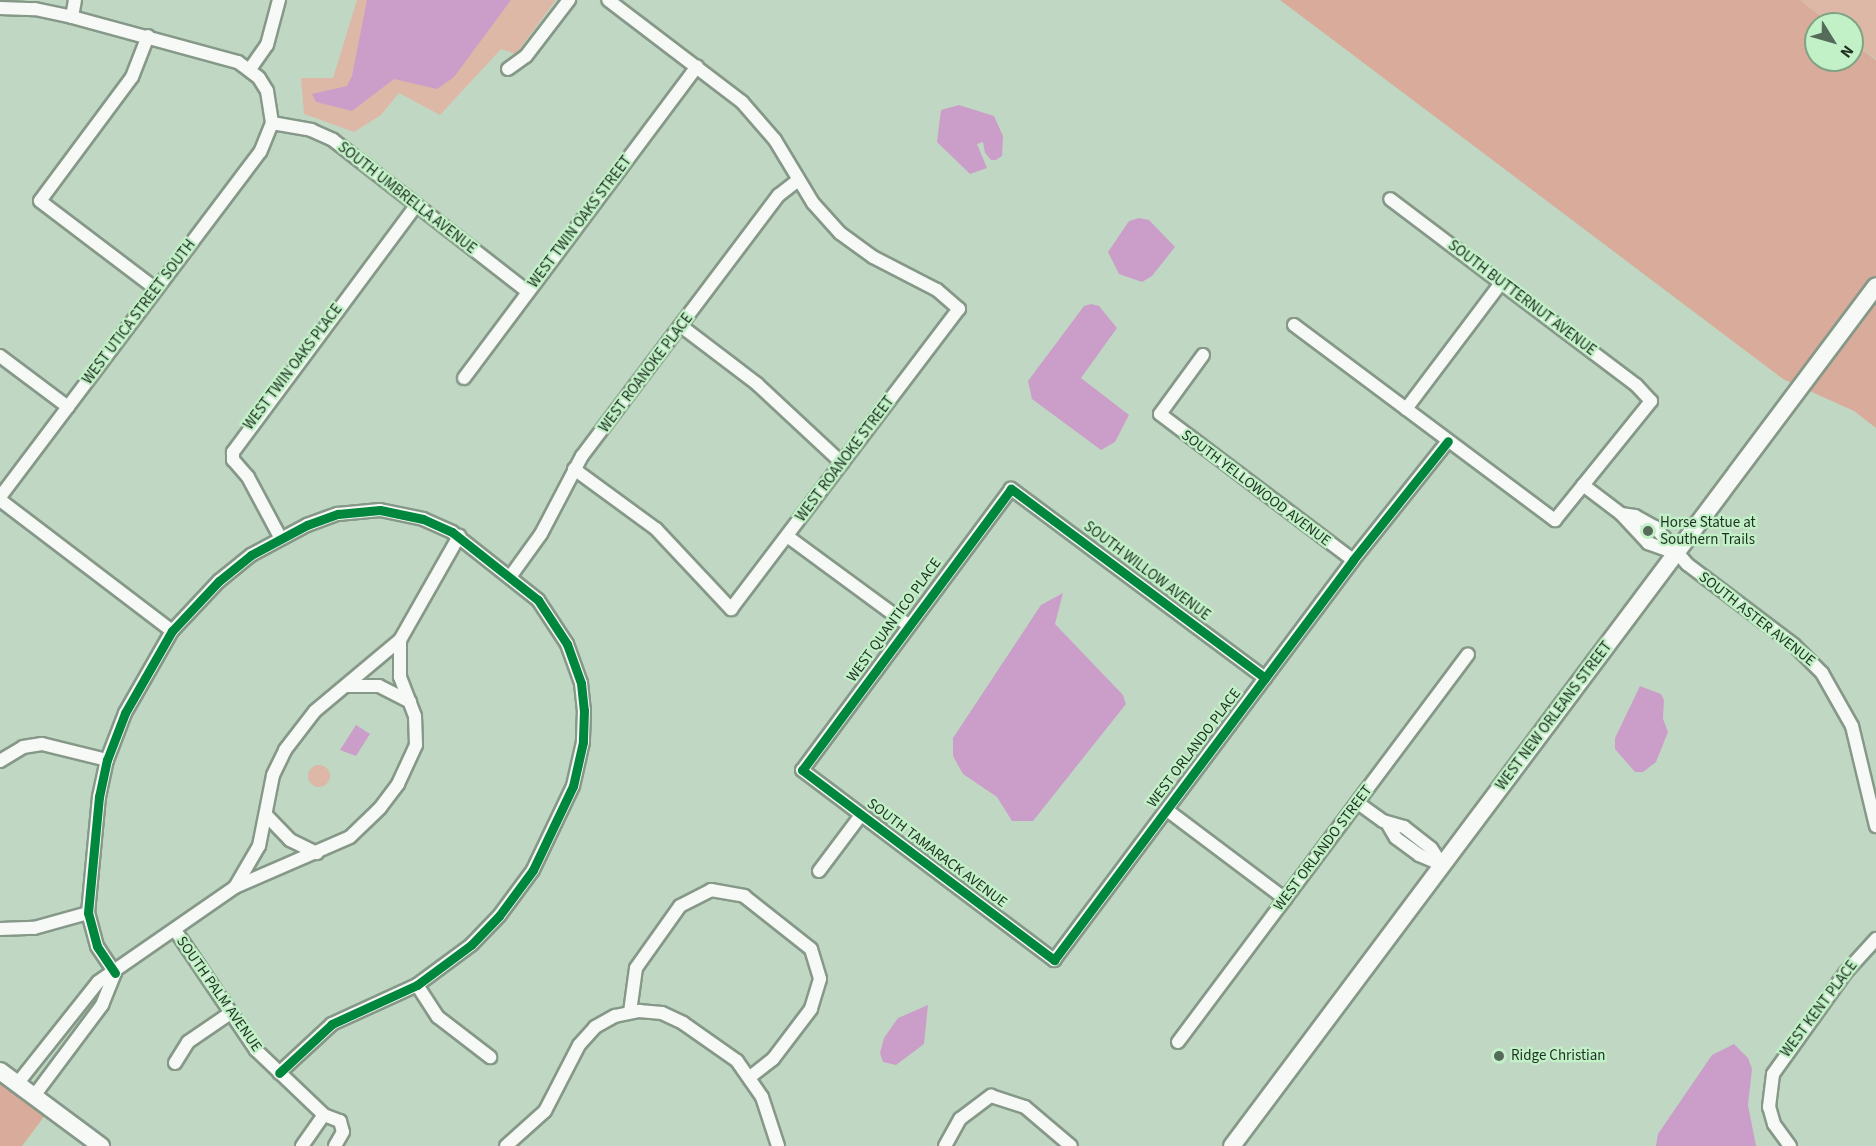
<!DOCTYPE html>
<style>
body{margin:0}
#map{position:relative;width:1876px;height:1146px;overflow:hidden;background:#c0d8c3;font-family:"Source Sans 3",sans-serif}
div>[style]{position:absolute}
[style*='--x']{left:calc(var(--x)*1px);top:calc(var(--y)*1px);width:calc(var(--w)*1px);rotate:calc(var(--a)*1deg)}
.green>*{inset:0;background:#ddb8a7}
.round{border-radius:50%}
.forest>*{inset:0;background:#d9ab9a}
.water>*{inset:0;background:#ca9ec9}
.roads{filter:drop-shadow(2px 0 #869888) drop-shadow(-2px 0 #869888) drop-shadow(0 2px #869888) drop-shadow(0 -2px #869888)}
.street>*{height:12px;margin:-6px;padding:0 6px;transform-origin:6px;border-radius:6px;background:#f6f9f6}
.secondary>*{height:16px;margin:-8px;padding:0 8px;transform-origin:8px;border-radius:8px;background:#f6f9f6}
.cycleway>*{height:9px;margin:-4.5px;padding:0 4.5px;transform-origin:4.5px;border-radius:4.5px;background:#00873e}
.dots>*{width:16px;height:16px;translate:-50% -50%;box-sizing:border-box;border:3px solid #c2f0c7;border-radius:50%}
span{translate:-50% -50%;white-space:nowrap;text-align:center;line-height:1.15;-webkit-text-stroke:4.5px #c2f0c7;paint-order:stroke}
.street-label{font-size:15px;color:#1e3021}
.poi-label{font-size:15px;color:#1e3021}
.left{translate:0 -50%;text-align:left}
.north{position:absolute;left:1804px;top:12px;width:60px;height:60px;box-sizing:border-box;background:#c2f0c7;border:2px solid #80a385;border-radius:50%;rotate:127deg;font-size:16px;font-weight:700;line-height:24px;text-align:center;color:#1e3021}
.north::after{content:'';display:block;margin:auto;width:21px;height:27px;background:#576b5a;clip-path:polygon(50% 0,100% 100%,50% 72%,0 100%)}
</style>
<div id="map">
<div class="green">
<i style="clip-path:polygon(357px 0,556px 0,516px 54px,501px 49px,440px 115px,399px 93px,381px 115px,354px 132px,304px 114px,301px 78px,333px 78px)"></i>
<i style="clip-path:polygon(1800px 0,1876px 0,1876px 59px,1852px 42px,1852px 24px,1830px 24px)"></i>
<i class="round" style="left:308px;top:765px;width:22px;height:22px"></i>
</div>
<div class="forest">
<i style="clip-path:polygon(1280px 0,1800px 0,1830px 24px,1816px 24px,1816px 60px,1852px 60px,1852px 42px,1876px 60px,1876px 428px,1854px 411px,1783px 379px)"></i>
<i style="clip-path:polygon(0 1080px,46px 1114px,22px 1146px,0 1146px)"></i>
</div>
<div class="water">
<i style="clip-path:polygon(367px 0,511px 0,454px 77px,437px 89px,394px 79px,352px 111px,316px 102px,312px 94px,347px 86px,352px 76px)"></i>
<i style="clip-path:polygon(959px 105px,994px 116px,1003px 136px,1002px 156px,996px 160px,991px 160px,985px 153px,983px 142px,977px 144px,987px 168px,970px 174px,937px 142px,941px 110px)"></i>
<i style="clip-path:polygon(1139px 218px,1149px 220px,1175px 247px,1152px 276px,1142px 282px,1119px 274px,1108px 252px,1129px 221px)"></i>
<i style="clip-path:polygon(1091px 304px,1099px 306px,1117px 328px,1081px 378px,1129px 415px,1115px 442px,1101px 450px,1032px 399px,1028px 381px,1084px 306px)"></i>
<i style="clip-path:polygon(1063px 593px,1055px 624px,1123px 695px,1126px 704px,1033px 821px,1012px 821px,997px 797px,963px 774px,953px 756px,953px 738px,1041px 605px)"></i>
<i style="clip-path:polygon(1640px 686px,1661px 694px,1664px 700px,1663px 719px,1668px 732px,1656px 762px,1643px 772px,1635px 772px,1615px 749px,1615px 738px)"></i>
<i style="clip-path:polygon(356px 725px,370px 734px,356px 756px,340px 750px)"></i>
<i style="clip-path:polygon(928px 1005px,924px 1044px,896px 1065px,883px 1062px,880px 1053px,884px 1038px,898px 1018px)"></i>
<i style="clip-path:polygon(1734px 1044px,1748px 1058px,1752px 1069px,1748px 1105px,1756px 1146px,1656px 1146px,1658px 1134px,1712px 1055px)"></i>
</div>
<div class="roads">
<div class="street">
<i style="--x:0;--y:8;--w:35;--a:2"></i>
<i style="--x:35;--y:9;--w:38;--a:12"></i>
<i style="--x:72;--y:17;--w:172;--a:15.2"></i>
<i style="--x:238;--y:62;--w:26;--a:37"></i>
<i style="--x:259;--y:78;--w:15;--a:58"></i>
<i style="--x:267;--y:91;--w:32;--a:81"></i>
<i style="--x:272;--y:123;--w:31;--a:112"></i>
<i style="--x:260;--y:152;--w:432;--a:127"></i>
<i style="--x:72;--y:17;--w:17;--a:-80"></i>
<i style="--x:148;--y:36;--w:44;--a:111.3"></i>
<i style="--x:132;--y:77;--w:154;--a:126.6"></i>
<i style="--x:40;--y:201;--w:146;--a:37.2"></i>
<i style="--x:250;--y:69;--w:29;--a:-55"></i>
<i style="--x:267;--y:45;--w:47;--a:-75.1"></i>
<i style="--x:508;--y:69;--w:22;--a:-36"></i>
<i style="--x:526;--y:56;--w:71;--a:-52.5"></i>
<i style="--x:272;--y:123;--w:40;--a:10"></i>
<i style="--x:311;--y:130;--w:24;--a:24"></i>
<i style="--x:333;--y:140;--w:247;--a:37.9"></i>
<i style="--x:1294;--y:325;--w:326;--a:36.8"></i>
<i style="--x:1555;--y:520;--w:153;--a:-51.1"></i>
<i style="--x:1651;--y:401;--w:22;--a:-133"></i>
<i style="--x:1636;--y:385;--w:308;--a:-142.9"></i>
<i style="--x:681;--y:326;--w:96;--a:37.3"></i>
<i style="--x:757;--y:384;--w:116;--a:42.9"></i>
<i style="--x:1203;--y:355;--w:73;--a:126.1"></i>
<i style="--x:1160;--y:414;--w:242;--a:37.1"></i>
<i style="--x:0;--y:356;--w:85;--a:36.9"></i>
<i style="--x:464;--y:378;--w:389;--a:-53.2"></i>
<i style="--x:1406;--y:409;--w:158;--a:-53"></i>
<i style="--x:574;--y:469;--w:102;--a:36.2"></i>
<i style="--x:656;--y:529;--w:110;--a:46.8"></i>
<i style="--x:731;--y:609;--w:377;--a:-52.8"></i>
<i style="--x:959;--y:309;--w:29;--a:-139"></i>
<i style="--x:937;--y:290;--w:72;--a:-152.7"></i>
<i style="--x:873;--y:257;--w:41;--a:-144"></i>
<i style="--x:840;--y:233;--w:40;--a:-132"></i>
<i style="--x:813;--y:203;--w:74;--a:-121.1"></i>
<i style="--x:775;--y:140;--w:50;--a:-131"></i>
<i style="--x:742;--y:102;--w:168;--a:-142.7"></i>
<i style="--x:1583;--y:485;--w:48;--a:37.3"></i>
<i style="--x:1621;--y:514;--w:40;--a:47"></i>
<i style="--x:1648;--y:543;--w:29;--a:20"></i>
<i style="--x:0;--y:500;--w:216;--a:37.3"></i>
<i style="--x:1621;--y:514;--w:14;--a:8"></i>
<i style="--x:1635;--y:516;--w:23;--a:29"></i>
<i style="--x:1655;--y:527;--w:49;--a:49.1"></i>
<i style="--x:1687;--y:564;--w:134;--a:37.1"></i>
<i style="--x:1794;--y:645;--w:40;--a:45"></i>
<i style="--x:1822;--y:673;--w:61;--a:60.5"></i>
<i style="--x:1852;--y:726;--w:103;--a:76.5"></i>
<i style="--x:787;--y:536;--w:150;--a:36.3"></i>
<i style="--x:280;--y:537;--w:68;--a:-118.1"></i>
<i style="--x:248;--y:477;--w:23;--a:-131"></i>
<i style="--x:233;--y:460;--w:8;--a:-90"></i>
<i style="--x:233;--y:452;--w:307;--a:-53.4"></i>
<i style="--x:510;--y:577;--w:53;--a:-54.2"></i>
<i style="--x:541;--y:534;--w:88;--a:-62.3"></i>
<i style="--x:582;--y:456;--w:327;--a:-53"></i>
<i style="--x:779;--y:195;--w:24;--a:-38"></i>
<i style="--x:1265;--y:678;--w:317;--a:-143.3"></i>
<i style="--x:1011;--y:489;--w:350;--a:126.6"></i>
<i style="--x:802;--y:770;--w:316;--a:37"></i>
<i style="--x:1054;--y:960;--w:499;--a:-53.2"></i>
<i style="--x:1353;--y:560;--w:152;--a:-51.4"></i>
<i style="--x:346;--y:686;--w:33;--a:0"></i>
<i style="--x:379;--y:686;--w:35;--a:27"></i>
<i style="--x:0;--y:761;--w:27;--a:-31"></i>
<i style="--x:23;--y:747;--w:19;--a:-9"></i>
<i style="--x:42;--y:744;--w:67;--a:13.8"></i>
<i style="--x:1358;--y:803;--w:31;--a:36"></i>
<i style="--x:1383;--y:821;--w:22;--a:16"></i>
<i style="--x:1404;--y:827;--w:34;--a:38"></i>
<i style="--x:1431;--y:848;--w:20;--a:57"></i>
<i style="--x:1167;--y:810;--w:148;--a:37"></i>
<i style="--x:267;--y:816;--w:33;--a:46"></i>
<i style="--x:290;--y:840;--w:30;--a:26"></i>
<i style="--x:1387;--y:823;--w:17;--a:59"></i>
<i style="--x:1396;--y:838;--w:29;--a:36"></i>
<i style="--x:1419;--y:855;--w:25;--a:23"></i>
<i style="--x:819;--y:871;--w:70;--a:-53.1"></i>
<i style="--x:235;--y:887;--w:48;--a:-59.7"></i>
<i style="--x:259;--y:846;--w:72;--a:-78.8"></i>
<i style="--x:273;--y:775;--w:28;--a:-64"></i>
<i style="--x:285;--y:750;--w:49;--a:-52.4"></i>
<i style="--x:315;--y:711;--w:111;--a:-39.9"></i>
<i style="--x:400;--y:640;--w:120;--a:-60.4"></i>
<i style="--x:0;--y:929;--w:34;--a:-2"></i>
<i style="--x:34;--y:928;--w:56;--a:-15.5"></i>
<i style="--x:175;--y:930;--w:145;--a:56"></i>
<i style="--x:256;--y:1050;--w:94;--a:43.7"></i>
<i style="--x:324;--y:1115;--w:17;--a:21"></i>
<i style="--x:340;--y:1121;--w:11;--a:75"></i>
<i style="--x:343;--y:1132;--w:16;--a:120"></i>
<i style="--x:115;--y:973;--w:32;--a:-124"></i>
<i style="--x:97;--y:946;--w:34;--a:-105"></i>
<i style="--x:88;--y:913;--w:117;--a:-84.6"></i>
<i style="--x:99;--y:797;--w:38;--a:-78"></i>
<i style="--x:107;--y:760;--w:50;--a:-69"></i>
<i style="--x:125;--y:713;--w:95;--a:-60.2"></i>
<i style="--x:172;--y:631;--w:69;--a:-46.8"></i>
<i style="--x:219;--y:581;--w:41;--a:-39.1"></i>
<i style="--x:251;--y:555;--w:64;--a:-28.2"></i>
<i style="--x:307;--y:525;--w:33;--a:-20"></i>
<i style="--x:338;--y:514;--w:42;--a:-5.4"></i>
<i style="--x:380;--y:510;--w:44;--a:11.8"></i>
<i style="--x:423;--y:519;--w:32;--a:24"></i>
<i style="--x:452;--y:532;--w:110;--a:38.3"></i>
<i style="--x:538;--y:600;--w:53;--a:56.6"></i>
<i style="--x:567;--y:644;--w:41;--a:70.3"></i>
<i style="--x:581;--y:683;--w:27;--a:84"></i>
<i style="--x:584;--y:710;--w:32;--a:92"></i>
<i style="--x:583;--y:742;--w:45;--a:102.8"></i>
<i style="--x:573;--y:786;--w:93;--a:115.5"></i>
<i style="--x:533;--y:870;--w:57;--a:126.5"></i>
<i style="--x:499;--y:916;--w:40;--a:134"></i>
<i style="--x:471;--y:945;--w:67;--a:143.5"></i>
<i style="--x:417;--y:985;--w:94;--a:155.4"></i>
<i style="--x:332;--y:1024;--w:72;--a:137.2"></i>
<i style="--x:417;--y:985;--w:38;--a:57"></i>
<i style="--x:438;--y:1017;--w:66;--a:37.6"></i>
<i style="--x:630;--y:1012;--w:44;--a:-82.2"></i>
<i style="--x:636;--y:968;--w:76;--a:-54.6"></i>
<i style="--x:680;--y:906;--w:35;--a:-27"></i>
<i style="--x:711;--y:890;--w:34;--a:10"></i>
<i style="--x:744;--y:896;--w:85;--a:38.3"></i>
<i style="--x:811;--y:949;--w:31;--a:73"></i>
<i style="--x:820;--y:979;--w:31;--a:107"></i>
<i style="--x:811;--y:1009;--w:63;--a:127.2"></i>
<i style="--x:773;--y:1059;--w:29;--a:142"></i>
<i style="--x:1178;--y:1042;--w:484;--a:-53.2"></i>
<i style="--x:175;--y:1063;--w:25;--a:-58"></i>
<i style="--x:188;--y:1042;--w:50;--a:-34.3"></i>
<i style="--x:17;--y:1084;--w:130;--a:-51.5"></i>
<i style="--x:98;--y:982;--w:167;--a:-34.7"></i>
<i style="--x:235;--y:887;--w:125;--a:-23.5"></i>
<i style="--x:350;--y:837;--w:42;--a:-44"></i>
<i style="--x:380;--y:808;--w:30;--a:-53"></i>
<i style="--x:398;--y:784;--w:43;--a:-65.2"></i>
<i style="--x:416;--y:745;--w:29;--a:-92"></i>
<i style="--x:415;--y:716;--w:42;--a:-111"></i>
<i style="--x:400;--y:677;--w:37;--a:-90"></i>
<i style="--x:34;--y:1096;--w:114;--a:-53.2"></i>
<i style="--x:102;--y:1005;--w:35;--a:-68"></i>
<i style="--x:302;--y:1146;--w:38;--a:-55"></i>
<i style="--x:506;--y:1146;--w:52;--a:-41.9"></i>
<i style="--x:545;--y:1111;--w:74;--a:-62.7"></i>
<i style="--x:579;--y:1045;--w:24;--a:-48"></i>
<i style="--x:595;--y:1027;--w:23;--a:-29"></i>
<i style="--x:615;--y:1016;--w:25;--a:-12"></i>
<i style="--x:639;--y:1011;--w:23;--a:5"></i>
<i style="--x:662;--y:1013;--w:23;--a:25"></i>
<i style="--x:683;--y:1023;--w:66;--a:35.1"></i>
<i style="--x:737;--y:1061;--w:44;--a:55.2"></i>
<i style="--x:762;--y:1097;--w:52;--a:71.9"></i>
<i style="--x:945;--y:1146;--w:31;--a:-61"></i>
<i style="--x:960;--y:1119;--w:39;--a:-37"></i>
<i style="--x:991;--y:1096;--w:36;--a:18"></i>
<i style="--x:1025;--y:1107;--w:60;--a:40.3"></i>
<i style="--x:1790;--y:1146;--w:27;--a:-126"></i>
<i style="--x:1774;--y:1124;--w:18;--a:-106"></i>
<i style="--x:1769;--y:1107;--w:33;--a:-83"></i>
<i style="--x:1773;--y:1074;--w:125;--a:-54.4"></i>
<i style="--x:1846;--y:972;--w:45;--a:-47.7"></i>
</div>
<div class="secondary">
<i style="--x:0;--y:1071;--w:126;--a:36.6"></i>
<i style="--x:1232;--y:1146;--w:1074;--a:-53.17"></i>
</div>
</div>
<div class="cycleway">
<i style="--x:1265;--y:678;--w:317;--a:-143.3"></i>
<i style="--x:1011;--y:489;--w:350;--a:126.6"></i>
<i style="--x:802;--y:770;--w:316;--a:37"></i>
<i style="--x:1054;--y:960;--w:499;--a:-53.2"></i>
<i style="--x:1353;--y:560;--w:152;--a:-51.4"></i>
<i style="--x:115;--y:973;--w:32;--a:-124"></i>
<i style="--x:97;--y:946;--w:34;--a:-105"></i>
<i style="--x:88;--y:913;--w:117;--a:-84.6"></i>
<i style="--x:99;--y:797;--w:38;--a:-78"></i>
<i style="--x:107;--y:760;--w:50;--a:-69"></i>
<i style="--x:125;--y:713;--w:95;--a:-60.2"></i>
<i style="--x:172;--y:631;--w:69;--a:-46.8"></i>
<i style="--x:219;--y:581;--w:41;--a:-39.1"></i>
<i style="--x:251;--y:555;--w:64;--a:-28.2"></i>
<i style="--x:307;--y:525;--w:33;--a:-20"></i>
<i style="--x:338;--y:514;--w:42;--a:-5.4"></i>
<i style="--x:380;--y:510;--w:44;--a:11.8"></i>
<i style="--x:423;--y:519;--w:32;--a:24"></i>
<i style="--x:452;--y:532;--w:110;--a:38.3"></i>
<i style="--x:538;--y:600;--w:53;--a:56.6"></i>
<i style="--x:567;--y:644;--w:41;--a:70.3"></i>
<i style="--x:581;--y:683;--w:27;--a:84"></i>
<i style="--x:584;--y:710;--w:32;--a:92"></i>
<i style="--x:583;--y:742;--w:45;--a:102.8"></i>
<i style="--x:573;--y:786;--w:93;--a:115.5"></i>
<i style="--x:533;--y:870;--w:57;--a:126.5"></i>
<i style="--x:499;--y:916;--w:40;--a:134"></i>
<i style="--x:471;--y:945;--w:67;--a:143.5"></i>
<i style="--x:417;--y:985;--w:94;--a:155.4"></i>
<i style="--x:332;--y:1024;--w:72;--a:137.2"></i>
</div>
<div class="dots">
<i style="left:1648px;top:531px;background:#576b5a"></i>
<i style="left:1499px;top:1056px;background:#576b5a"></i>
</div>
<div class="street-label">
<span style="left:407px;top:198px;rotate:38deg">SOUTH UMBRELLA AVENUE</span>
<span style="left:580px;top:222px;rotate:-53deg">WEST TWIN OAKS STREET</span>
<span style="left:1522px;top:298px;rotate:37deg">SOUTH BUTTERNUT AVENUE</span>
<span style="left:139px;top:312px;rotate:-53deg">WEST UTICA STREET SOUTH</span>
<span style="left:293px;top:367px;rotate:-53deg">WEST TWIN OAKS PLACE</span>
<span style="left:646px;top:373px;rotate:-53deg">WEST ROANOKE PLACE</span>
<span style="left:845px;top:459px;rotate:-53deg">WEST ROANOKE STREET</span>
<span style="left:1256px;top:488px;rotate:37deg">SOUTH YELLOWOOD AVENUE</span>
<span style="left:1147px;top:571px;rotate:37deg">SOUTH WILLOW AVENUE</span>
<span style="left:1757px;top:619px;rotate:38deg">SOUTH ASTER AVENUE</span>
<span style="left:894px;top:620px;rotate:-54deg">WEST QUANTICO PLACE</span>
<span style="left:1554px;top:716px;rotate:-53deg">WEST NEW ORLEANS STREET</span>
<span style="left:1194px;top:748px;rotate:-53deg">WEST ORLANDO PLACE</span>
<span style="left:1323px;top:848px;rotate:-53deg">WEST ORLANDO STREET</span>
<span style="left:937px;top:853px;rotate:37deg">SOUTH TAMARACK AVENUE</span>
<span style="left:219px;top:994px;rotate:55deg">SOUTH PALM AVENUE</span>
<span style="left:1819px;top:1009px;rotate:-53deg">WEST KENT PLACE</span>
</div>
<div class="poi-label">
<span class="left" style="left:1660px;top:531px">Horse Statue at<br>Southern Trails</span>
<span class="left" style="left:1511px;top:1056px">Ridge Christian</span>
</div>
<div class="north">N</div>
</div>
